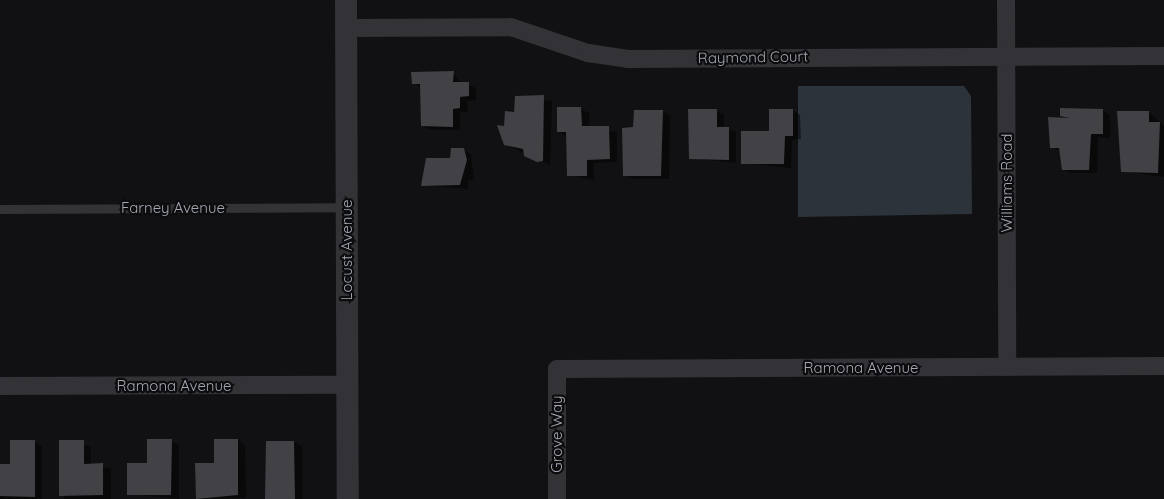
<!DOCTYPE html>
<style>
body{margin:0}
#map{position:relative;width:1164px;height:499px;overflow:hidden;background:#111113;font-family:Quicksand,sans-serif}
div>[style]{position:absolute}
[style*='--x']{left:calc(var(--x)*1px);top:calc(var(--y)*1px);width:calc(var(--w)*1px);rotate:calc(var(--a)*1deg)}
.water>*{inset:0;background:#2c333a}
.shadow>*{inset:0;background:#0007}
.building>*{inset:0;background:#414146}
.service>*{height:9px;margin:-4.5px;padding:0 4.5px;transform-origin:4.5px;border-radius:4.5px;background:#333337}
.minor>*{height:18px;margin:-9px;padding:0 9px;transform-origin:9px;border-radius:9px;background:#333337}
.tertiary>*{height:22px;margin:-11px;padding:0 11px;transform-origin:11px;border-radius:11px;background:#333337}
span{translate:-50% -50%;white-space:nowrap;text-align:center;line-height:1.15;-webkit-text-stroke:4.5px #0c0c0e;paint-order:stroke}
.street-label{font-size:15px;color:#a4a8b2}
</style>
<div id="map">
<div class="water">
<i style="clip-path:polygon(798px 86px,964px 86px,971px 96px,972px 214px,798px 217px)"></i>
</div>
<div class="shadow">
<i style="clip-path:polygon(454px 73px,461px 83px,476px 88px,476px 100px,467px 101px,468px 112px,460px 112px,460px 130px,430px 130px,422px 125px,421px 87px,413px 83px)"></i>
<i style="clip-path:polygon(517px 97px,552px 101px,550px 165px,505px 144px)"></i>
<i style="clip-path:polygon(581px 109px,589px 113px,589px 128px,617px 132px,617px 162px,594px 163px,594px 180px,569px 175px,566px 136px,558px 131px)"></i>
<i style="clip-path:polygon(792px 110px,800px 115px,801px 139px,792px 140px,791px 168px,742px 163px)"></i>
<i style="clip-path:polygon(1102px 110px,1110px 115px,1110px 138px,1098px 137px,1097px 173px,1071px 173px,1064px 169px,1061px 151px,1051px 147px,1069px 120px,1062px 115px)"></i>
<i style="clip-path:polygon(662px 111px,670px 116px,669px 179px,632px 179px,625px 175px,635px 129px)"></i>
<i style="clip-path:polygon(717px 111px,724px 115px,724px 128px,736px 132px,736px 163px,690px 158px)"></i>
<i style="clip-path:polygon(1149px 112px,1164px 126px,1164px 177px,1122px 171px)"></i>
<i style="clip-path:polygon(463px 150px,471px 154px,474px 180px,468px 180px,468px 189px,422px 185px)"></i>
<i style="clip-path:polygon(238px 440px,245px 445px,246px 498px,197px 499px,197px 464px,216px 465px)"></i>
<i style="clip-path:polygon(60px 441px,91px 446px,91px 465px,111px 469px,111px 499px,64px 499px)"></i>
<i style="clip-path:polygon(171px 441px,179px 445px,179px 499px,129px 494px)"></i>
<i style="clip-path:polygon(34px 442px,42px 446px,42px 499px,0 499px,0 466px,12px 466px)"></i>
<i style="clip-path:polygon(294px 442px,302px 446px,302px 499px,267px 499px)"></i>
</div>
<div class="building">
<i style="clip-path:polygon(454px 71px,453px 82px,469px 82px,469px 96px,460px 97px,460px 108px,453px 109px,453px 127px,421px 126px,420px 84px,412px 84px,411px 72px)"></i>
<i style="clip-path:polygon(544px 95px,543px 161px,537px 162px,524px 156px,523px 149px,504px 145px,497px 125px,504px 126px,505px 111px,514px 112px,515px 96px)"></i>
<i style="clip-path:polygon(557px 107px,581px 107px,582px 126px,609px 126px,610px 159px,587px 160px,587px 176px,567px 176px,566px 132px,557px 132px)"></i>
<i style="clip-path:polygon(1060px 108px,1103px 109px,1103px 134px,1091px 134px,1089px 170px,1062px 170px,1059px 148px,1050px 148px,1048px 117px,1069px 118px,1060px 116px)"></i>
<i style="clip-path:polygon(688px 109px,717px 109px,717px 127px,729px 127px,729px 160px,689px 159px)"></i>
<i style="clip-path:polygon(769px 109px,793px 109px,793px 136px,785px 136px,784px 164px,741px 164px,741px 131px,769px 131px)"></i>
<i style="clip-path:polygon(634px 110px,663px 110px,661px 176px,623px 176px,622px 128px,633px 127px)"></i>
<i style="clip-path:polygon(1117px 111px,1149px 111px,1149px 122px,1160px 122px,1158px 173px,1121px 172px)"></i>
<i style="clip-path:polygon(451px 148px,464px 148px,467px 160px,460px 185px,421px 186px,426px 158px,450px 158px)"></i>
<i style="clip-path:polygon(147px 439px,172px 439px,171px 495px,127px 495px,127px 463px,147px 463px)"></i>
<i style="clip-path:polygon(214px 439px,238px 439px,238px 495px,196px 499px,195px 463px,214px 463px)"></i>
<i style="clip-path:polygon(10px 440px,35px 440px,35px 497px,0 496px,0 464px,10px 464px)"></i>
<i style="clip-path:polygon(59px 440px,84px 440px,84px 464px,103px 463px,103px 495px,59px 496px)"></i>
<i style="clip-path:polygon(266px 441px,294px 441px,295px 499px,265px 499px)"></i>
</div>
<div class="service">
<i style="--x:0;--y:209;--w:346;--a:-0.3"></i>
</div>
<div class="minor">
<i style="--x:1006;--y:0;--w:367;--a:89.8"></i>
<i style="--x:347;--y:28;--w:164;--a:-0.3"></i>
<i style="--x:511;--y:27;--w:81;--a:18.7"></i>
<i style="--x:588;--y:53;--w:40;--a:8.5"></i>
<i style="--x:628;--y:59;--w:536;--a:-0.32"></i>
<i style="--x:0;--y:386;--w:347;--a:-0.2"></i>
<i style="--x:557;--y:499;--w:130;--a:-90"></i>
<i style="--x:557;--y:369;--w:607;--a:-0.28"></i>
</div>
<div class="tertiary">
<i style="--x:346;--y:0;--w:499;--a:89.8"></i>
</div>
<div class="street-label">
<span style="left:753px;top:57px;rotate:-1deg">Raymond Court</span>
<span style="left:1007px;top:183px;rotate:-90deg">Williams Road</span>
<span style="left:173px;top:208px">Farney Avenue</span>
<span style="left:347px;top:250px;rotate:-90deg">Locust Avenue</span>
<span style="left:861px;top:368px">Ramona Avenue</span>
<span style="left:174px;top:386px">Ramona Avenue</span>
<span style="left:557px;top:434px;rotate:-90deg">Grove Way</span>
</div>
</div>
